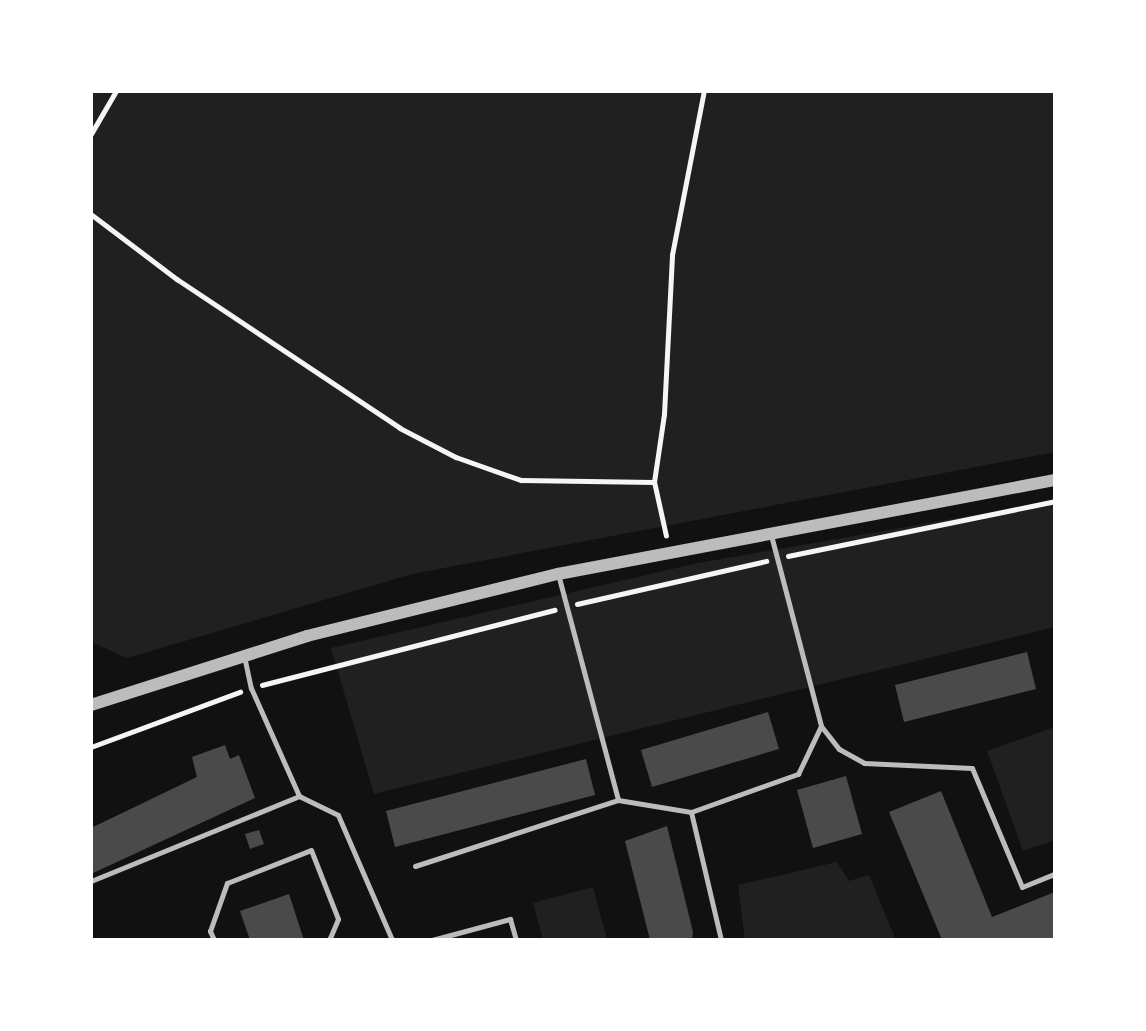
<!DOCTYPE html>
<style>
body{margin:0}
#map{position:relative;width:1146px;height:1031px;overflow:hidden;background:#111;font-family:Manrope,sans-serif}
div>[style]{position:absolute}
[style*='--x']{left:calc(var(--x)*1px);top:calc(var(--y)*1px);width:calc(var(--w)*1px);rotate:calc(var(--a)*1deg)}
.green>*{inset:0;background:#202020}
.building>*{inset:0;background:#4a4a4a}
.path>*{height:4.5px;margin:-2.25px;padding:0 2.25px;transform-origin:2.25px;border-radius:2.25px;background:#f5f5f5}
.service>*{height:5px;margin:-2.5px;padding:0 2.5px;transform-origin:2.5px;border-radius:2.5px;background:#bcbcbc}
.tertiary>*{height:12px;margin:-6px;padding:0 6px;transform-origin:6px;border-radius:6px;background:#bcbcbc}
span{translate:-50% -50%;white-space:nowrap;text-align:center;line-height:1.15;-webkit-text-stroke:7px #fff;paint-order:stroke}
.frame{position:absolute;inset:0;border:93px solid #fff;pointer-events:none}
</style>
<div id="map">
<div class="green">
<i style="clip-path:polygon(91px 91px,1055px 91px,1055px 452px,412px 574px,127px 658px,91px 642px)"></i>
<i style="clip-path:polygon(1055px 501px,1055px 627px,374px 794px,331px 648px,698px 563px)"></i>
<i style="clip-path:polygon(1055px 727px,1055px 840px,1023px 851px,987px 751px)"></i>
<i style="clip-path:polygon(837px 862px,849px 881px,869px 875px,896px 940px,745px 940px,738px 885px)"></i>
<i style="clip-path:polygon(593px 887px,607px 940px,543px 940px,533px 903px)"></i>
</div>
<div class="building">
<i style="clip-path:polygon(1027px 652px,1036px 689px,904px 722px,895px 685px)"></i>
<i style="clip-path:polygon(768px 712px,779px 749px,652px 787px,641px 750px)"></i>
<i style="clip-path:polygon(225px 745px,230px 759px,239px 755px,255px 798px,91px 874px,91px 828px,197px 777px,192px 757px)"></i>
<i style="clip-path:polygon(586px 759px,595px 795px,395px 847px,386px 811px)"></i>
<i style="clip-path:polygon(846px 776px,862px 834px,813px 848px,797px 790px)"></i>
<i style="clip-path:polygon(941px 791px,992px 917px,1055px 892px,1055px 940px,942px 940px,889px 812px)"></i>
<i style="clip-path:polygon(667px 826px,693px 932px,692px 940px,650px 940px,625px 841px)"></i>
<i style="clip-path:polygon(259px 830px,264px 844px,250px 849px,245px 834px)"></i>
<i style="clip-path:polygon(289px 894px,304px 940px,250px 940px,240px 911px)"></i>
</div>
<div class="path">
<i style="--x:91;--y:134;--w:50;--a:-59.8"></i>
<i style="--x:91;--y:214;--w:108;--a:37.1"></i>
<i style="--x:177;--y:279;--w:268;--a:33.7"></i>
<i style="--x:400;--y:428;--w:63;--a:27.4"></i>
<i style="--x:456;--y:457;--w:69;--a:19.5"></i>
<i style="--x:521;--y:480;--w:133;--a:0.9"></i>
<i style="--x:666;--y:536;--w:55;--a:-102.5"></i>
<i style="--x:654;--y:482;--w:69;--a:-81.6"></i>
<i style="--x:664;--y:414;--w:159;--a:-87.1"></i>
<i style="--x:672;--y:255;--w:167;--a:-79"></i>
<i style="--x:788;--y:556;--w:273;--a:-11.6"></i>
<i style="--x:577;--y:604;--w:194;--a:-12.8"></i>
<i style="--x:262;--y:685;--w:302;--a:-14.4"></i>
<i style="--x:91;--y:747;--w:159;--a:-20.3"></i>
</div>
<div class="service">
<i style="--x:771;--y:535;--w:197;--a:75.3"></i>
<i style="--x:821;--y:726;--w:29;--a:52"></i>
<i style="--x:839;--y:749;--w:29;--a:29"></i>
<i style="--x:864;--y:763;--w:108;--a:2.7"></i>
<i style="--x:972;--y:768;--w:129;--a:67.2"></i>
<i style="--x:1022;--y:887;--w:35;--a:-22"></i>
<i style="--x:558;--y:574;--w:234;--a:75.1"></i>
<i style="--x:618;--y:800;--w:74;--a:9.3"></i>
<i style="--x:691;--y:812;--w:131;--a:76.8"></i>
<i style="--x:244;--y:656;--w:33;--a:78"></i>
<i style="--x:251;--y:688;--w:118;--a:66"></i>
<i style="--x:299;--y:796;--w:43;--a:26"></i>
<i style="--x:338;--y:815;--w:136;--a:66.6"></i>
<i style="--x:691;--y:812;--w:114;--a:-19.6"></i>
<i style="--x:798;--y:774;--w:53;--a:-64.4"></i>
<i style="--x:415;--y:866;--w:213;--a:-18"></i>
<i style="--x:91;--y:881;--w:225;--a:-22.2"></i>
<i style="--x:214;--y:940;--w:10;--a:-114"></i>
<i style="--x:210;--y:931;--w:51;--a:-70.5"></i>
<i style="--x:227;--y:883;--w:90;--a:-21.4"></i>
<i style="--x:311;--y:850;--w:74;--a:68.6"></i>
<i style="--x:338;--y:919;--w:23;--a:113"></i>
<i style="--x:432;--y:940;--w:81;--a:-15.1"></i>
<i style="--x:510;--y:919;--w:22;--a:74"></i>
</div>
<div class="tertiary">
<i style="--x:91;--y:705;--w:227;--a:-17.7"></i>
<i style="--x:307;--y:636;--w:259;--a:-13.9"></i>
<i style="--x:558;--y:574;--w:506;--a:-10.71"></i>
</div>
<div class="frame"></div>
</div>
